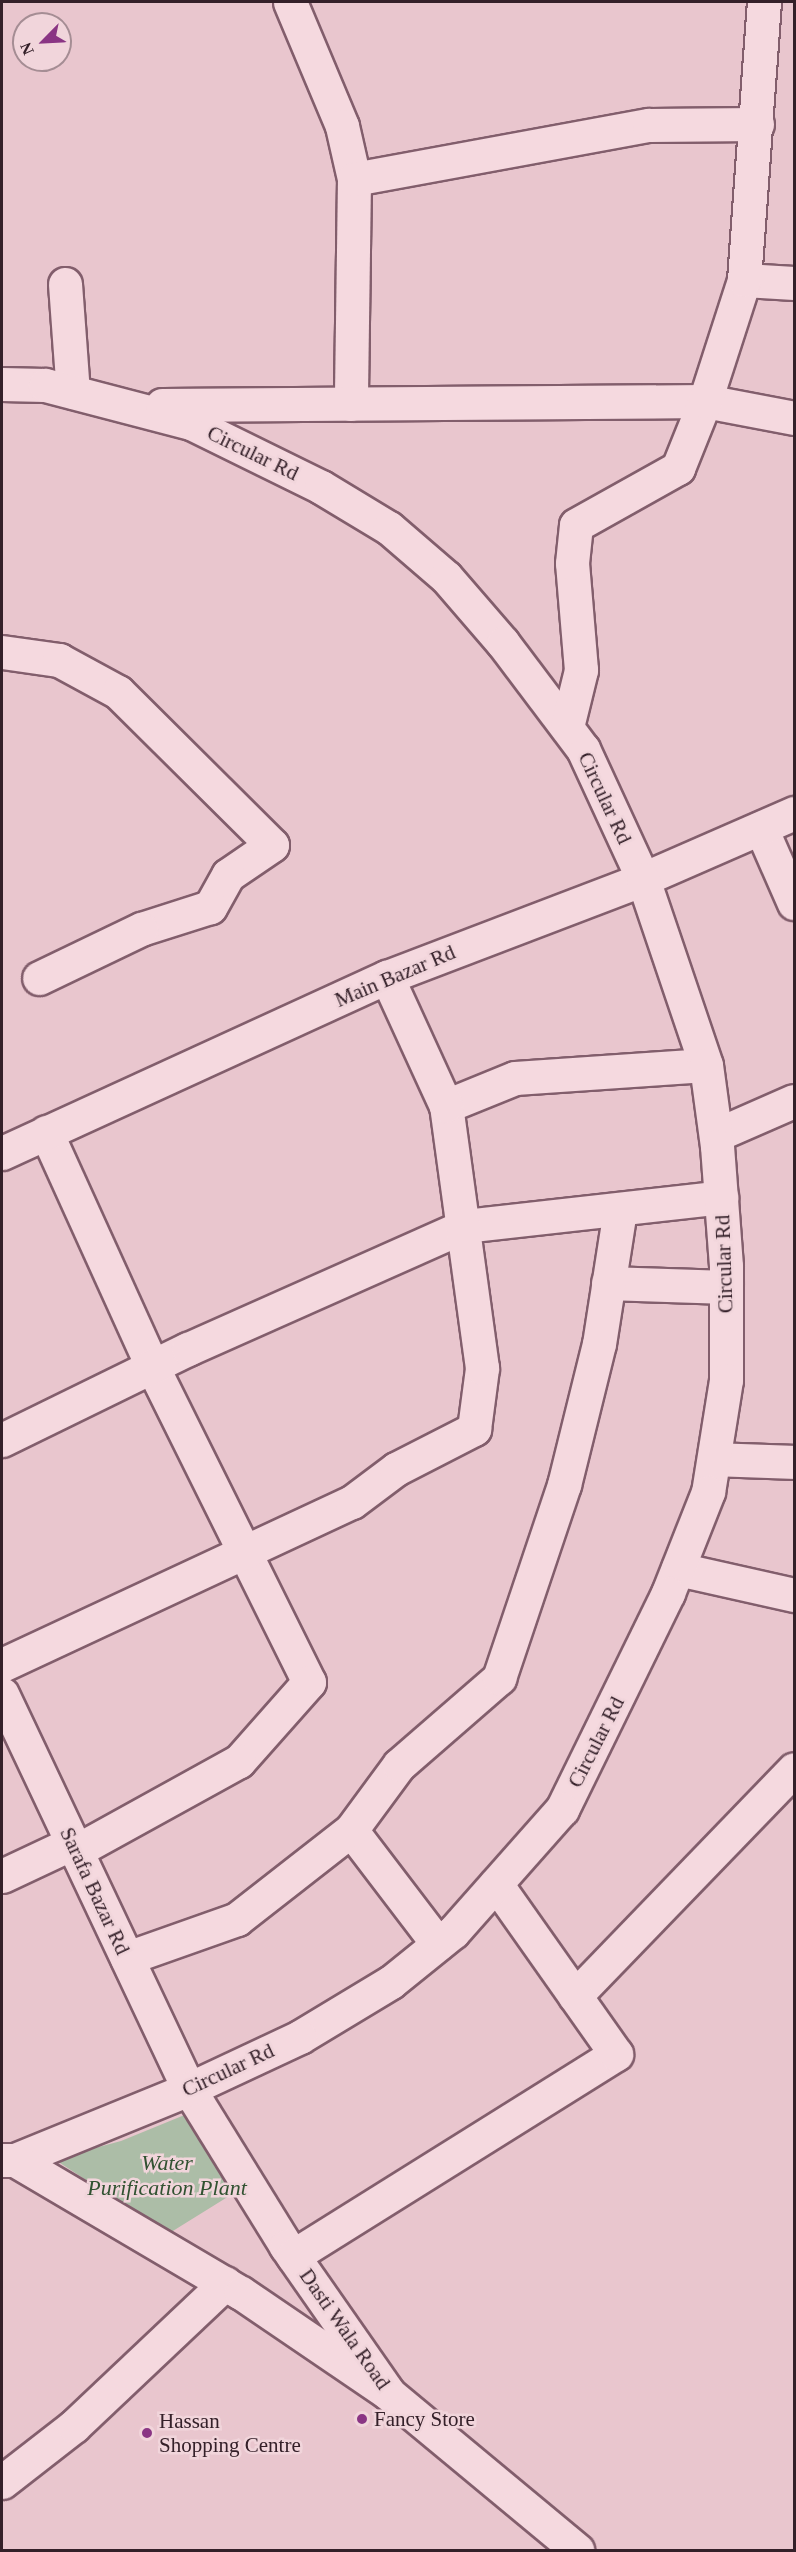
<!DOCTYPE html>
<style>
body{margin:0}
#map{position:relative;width:796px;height:2552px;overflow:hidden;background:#e9c6ce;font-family:Georgia,serif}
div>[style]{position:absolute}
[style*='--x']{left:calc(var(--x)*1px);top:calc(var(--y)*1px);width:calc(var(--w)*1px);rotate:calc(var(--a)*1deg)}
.water>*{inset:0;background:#acbda7}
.roads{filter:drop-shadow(2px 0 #825e6c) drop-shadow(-2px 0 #825e6c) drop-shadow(0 2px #825e6c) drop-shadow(0 -2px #825e6c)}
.minor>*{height:33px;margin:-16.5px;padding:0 16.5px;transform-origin:16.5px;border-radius:16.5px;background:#f5d9df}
.tertiary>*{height:33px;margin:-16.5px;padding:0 16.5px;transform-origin:16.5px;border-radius:16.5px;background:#f5d9df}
.dots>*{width:16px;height:16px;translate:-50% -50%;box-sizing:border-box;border:3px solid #f1d5db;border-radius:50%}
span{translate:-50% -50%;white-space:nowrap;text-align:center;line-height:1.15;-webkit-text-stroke:5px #f1d5db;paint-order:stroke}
.street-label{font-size:21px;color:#342029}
.poi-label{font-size:21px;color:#342029}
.left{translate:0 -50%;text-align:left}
.water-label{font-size:22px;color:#315231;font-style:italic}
.frame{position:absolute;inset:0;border:3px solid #342029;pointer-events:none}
.north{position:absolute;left:12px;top:12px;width:60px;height:60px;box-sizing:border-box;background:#f1d5db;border:2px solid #a58d94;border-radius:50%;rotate:246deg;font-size:16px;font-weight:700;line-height:24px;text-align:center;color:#342029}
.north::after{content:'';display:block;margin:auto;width:21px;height:27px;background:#8a3584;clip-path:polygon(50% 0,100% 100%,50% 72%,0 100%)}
</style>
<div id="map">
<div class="water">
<i style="clip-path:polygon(187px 2114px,234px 2193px,168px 2234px,54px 2159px,121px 2141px)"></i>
</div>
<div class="roads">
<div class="minor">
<i style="--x:290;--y:2;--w:134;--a:67.2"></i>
<i style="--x:342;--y:126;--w:54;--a:77.2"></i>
<i style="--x:354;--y:179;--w:225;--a:90.8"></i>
<i style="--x:354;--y:179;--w:300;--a:-10.4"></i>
<i style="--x:649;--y:125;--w:108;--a:-0.5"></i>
<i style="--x:744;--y:280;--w:50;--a:3.4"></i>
<i style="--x:65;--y:284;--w:108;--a:85.8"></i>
<i style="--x:2;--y:652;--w:58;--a:8"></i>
<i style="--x:59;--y:660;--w:67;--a:28.5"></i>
<i style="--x:118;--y:692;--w:217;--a:44.8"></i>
<i style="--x:272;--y:845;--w:53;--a:145.7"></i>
<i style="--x:228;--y:875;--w:37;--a:119"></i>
<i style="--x:210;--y:907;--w:72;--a:162.3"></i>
<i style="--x:141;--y:929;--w:113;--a:154.3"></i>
<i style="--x:761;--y:828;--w:82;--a:66.3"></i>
<i style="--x:446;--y:1106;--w:74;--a:-22.1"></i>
<i style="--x:515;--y:1078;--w:191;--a:-3.9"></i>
<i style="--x:46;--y:1132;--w:257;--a:65.6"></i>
<i style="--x:152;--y:1366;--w:353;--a:63.6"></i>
<i style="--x:309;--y:1682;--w:106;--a:131.5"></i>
<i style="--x:239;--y:1761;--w:186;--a:151.1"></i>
<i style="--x:716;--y:1135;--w:85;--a:-23.6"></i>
<i style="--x:2;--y:1153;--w:423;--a:-24.6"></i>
<i style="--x:387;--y:977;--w:274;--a:-20.9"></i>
<i style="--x:643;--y:879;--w:165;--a:-23.6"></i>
<i style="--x:608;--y:1283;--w:118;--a:1.9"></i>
<i style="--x:2;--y:1440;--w:207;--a:-26.1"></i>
<i style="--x:188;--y:1349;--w:302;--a:-24"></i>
<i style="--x:464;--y:1226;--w:259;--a:-6.4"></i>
<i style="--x:714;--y:1459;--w:80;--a:2.1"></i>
<i style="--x:678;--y:1569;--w:119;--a:12.6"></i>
<i style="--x:2;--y:1665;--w:386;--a:-25"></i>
<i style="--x:352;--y:1502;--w:55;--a:-36.9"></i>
<i style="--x:396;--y:1469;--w:88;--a:-27.1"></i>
<i style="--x:474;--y:1429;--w:62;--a:-82.5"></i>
<i style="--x:482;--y:1368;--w:264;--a:-97.8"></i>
<i style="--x:446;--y:1106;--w:142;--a:-114.6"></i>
<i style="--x:2;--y:1694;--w:437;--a:64.7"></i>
<i style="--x:189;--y:2089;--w:185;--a:58.3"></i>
<i style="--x:286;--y:2246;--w:177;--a:55.1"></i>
<i style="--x:351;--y:1830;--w:143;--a:52.7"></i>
<i style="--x:2;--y:1876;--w:77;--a:-25.2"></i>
<i style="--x:127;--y:1958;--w:117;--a:-19.5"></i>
<i style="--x:237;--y:1919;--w:145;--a:-38"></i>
<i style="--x:351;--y:1830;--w:81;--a:-53.6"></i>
<i style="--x:399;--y:1765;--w:133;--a:-41"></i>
<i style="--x:499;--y:1678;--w:204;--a:-71.4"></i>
<i style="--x:564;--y:1485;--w:145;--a:-76.1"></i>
<i style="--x:599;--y:1344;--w:136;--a:-81.1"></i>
<i style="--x:575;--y:1996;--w:315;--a:-46"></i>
<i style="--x:293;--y:2256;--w:381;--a:-32"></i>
<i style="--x:616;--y:2054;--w:208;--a:-125.2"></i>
<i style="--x:2;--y:2482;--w:91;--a:-37.9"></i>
<i style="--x:74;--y:2426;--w:208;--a:-43.4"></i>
</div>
<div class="tertiary">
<i style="--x:2;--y:384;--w:43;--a:1.3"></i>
<i style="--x:45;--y:385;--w:151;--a:14.6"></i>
<i style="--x:191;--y:423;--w:145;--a:26.2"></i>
<i style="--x:321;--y:487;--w:79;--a:31.1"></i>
<i style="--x:389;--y:528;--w:75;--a:40.7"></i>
<i style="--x:446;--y:577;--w:87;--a:49.2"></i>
<i style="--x:503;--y:643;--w:133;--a:53"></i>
<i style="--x:583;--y:749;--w:143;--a:65.2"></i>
<i style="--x:643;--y:879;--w:196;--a:71.3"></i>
<i style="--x:706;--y:1065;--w:82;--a:82.3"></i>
<i style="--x:717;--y:1146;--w:120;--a:85.7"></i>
<i style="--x:726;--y:1266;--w:114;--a:90"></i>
<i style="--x:726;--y:1380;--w:113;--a:99.1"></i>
<i style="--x:708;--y:1492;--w:109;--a:111.6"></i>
<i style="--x:668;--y:1593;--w:241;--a:116.1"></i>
<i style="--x:562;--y:1809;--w:164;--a:131.5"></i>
<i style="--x:453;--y:1932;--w:80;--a:141.1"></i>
<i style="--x:391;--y:1982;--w:106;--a:148.9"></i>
<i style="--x:300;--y:2037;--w:123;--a:154.9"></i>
<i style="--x:189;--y:2089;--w:188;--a:157.8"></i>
<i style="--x:15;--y:2160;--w:13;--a:180"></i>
<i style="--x:162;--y:405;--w:543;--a:-0.42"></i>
<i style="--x:705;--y:401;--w:91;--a:10.8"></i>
<i style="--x:567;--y:727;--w:59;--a:-76.2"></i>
<i style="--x:581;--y:670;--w:107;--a:-94.8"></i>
<i style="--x:572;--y:563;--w:38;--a:-84"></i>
<i style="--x:576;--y:525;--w:117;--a:-29.2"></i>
<i style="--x:678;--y:468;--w:72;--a:-68.1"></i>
<i style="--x:705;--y:401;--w:127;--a:-72.1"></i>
<i style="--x:744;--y:280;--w:279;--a:-85.9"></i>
<i style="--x:15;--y:2160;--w:262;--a:30.5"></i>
<i style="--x:241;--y:2293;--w:178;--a:34.2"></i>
<i style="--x:388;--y:2393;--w:246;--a:39.7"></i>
</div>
</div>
<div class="dots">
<i style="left:362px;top:2419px;background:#8a3584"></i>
<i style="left:147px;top:2433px;background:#8a3584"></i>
</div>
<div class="street-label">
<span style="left:253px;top:453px;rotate:26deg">Circular Rd</span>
<span style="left:605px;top:798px;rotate:65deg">Circular Rd</span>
<span style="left:395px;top:976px;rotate:-23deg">Main Bazar Rd</span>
<span style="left:724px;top:1264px;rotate:-92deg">Circular Rd</span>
<span style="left:596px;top:1742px;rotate:-63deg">Circular Rd</span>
<span style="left:95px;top:1891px;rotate:65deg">Sarafa Bazar Rd</span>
<span style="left:228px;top:2070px;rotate:-25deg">Circular Rd</span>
<span style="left:345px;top:2329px;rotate:55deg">Dasti Wala Road</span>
</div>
<div class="poi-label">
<span class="left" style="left:374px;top:2419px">Fancy Store</span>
<span class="left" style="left:159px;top:2433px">Hassan<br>Shopping Centre</span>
</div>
<div class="water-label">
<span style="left:167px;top:2175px">Water<br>Purification Plant</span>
</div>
<div class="frame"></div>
<div class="north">N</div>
</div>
